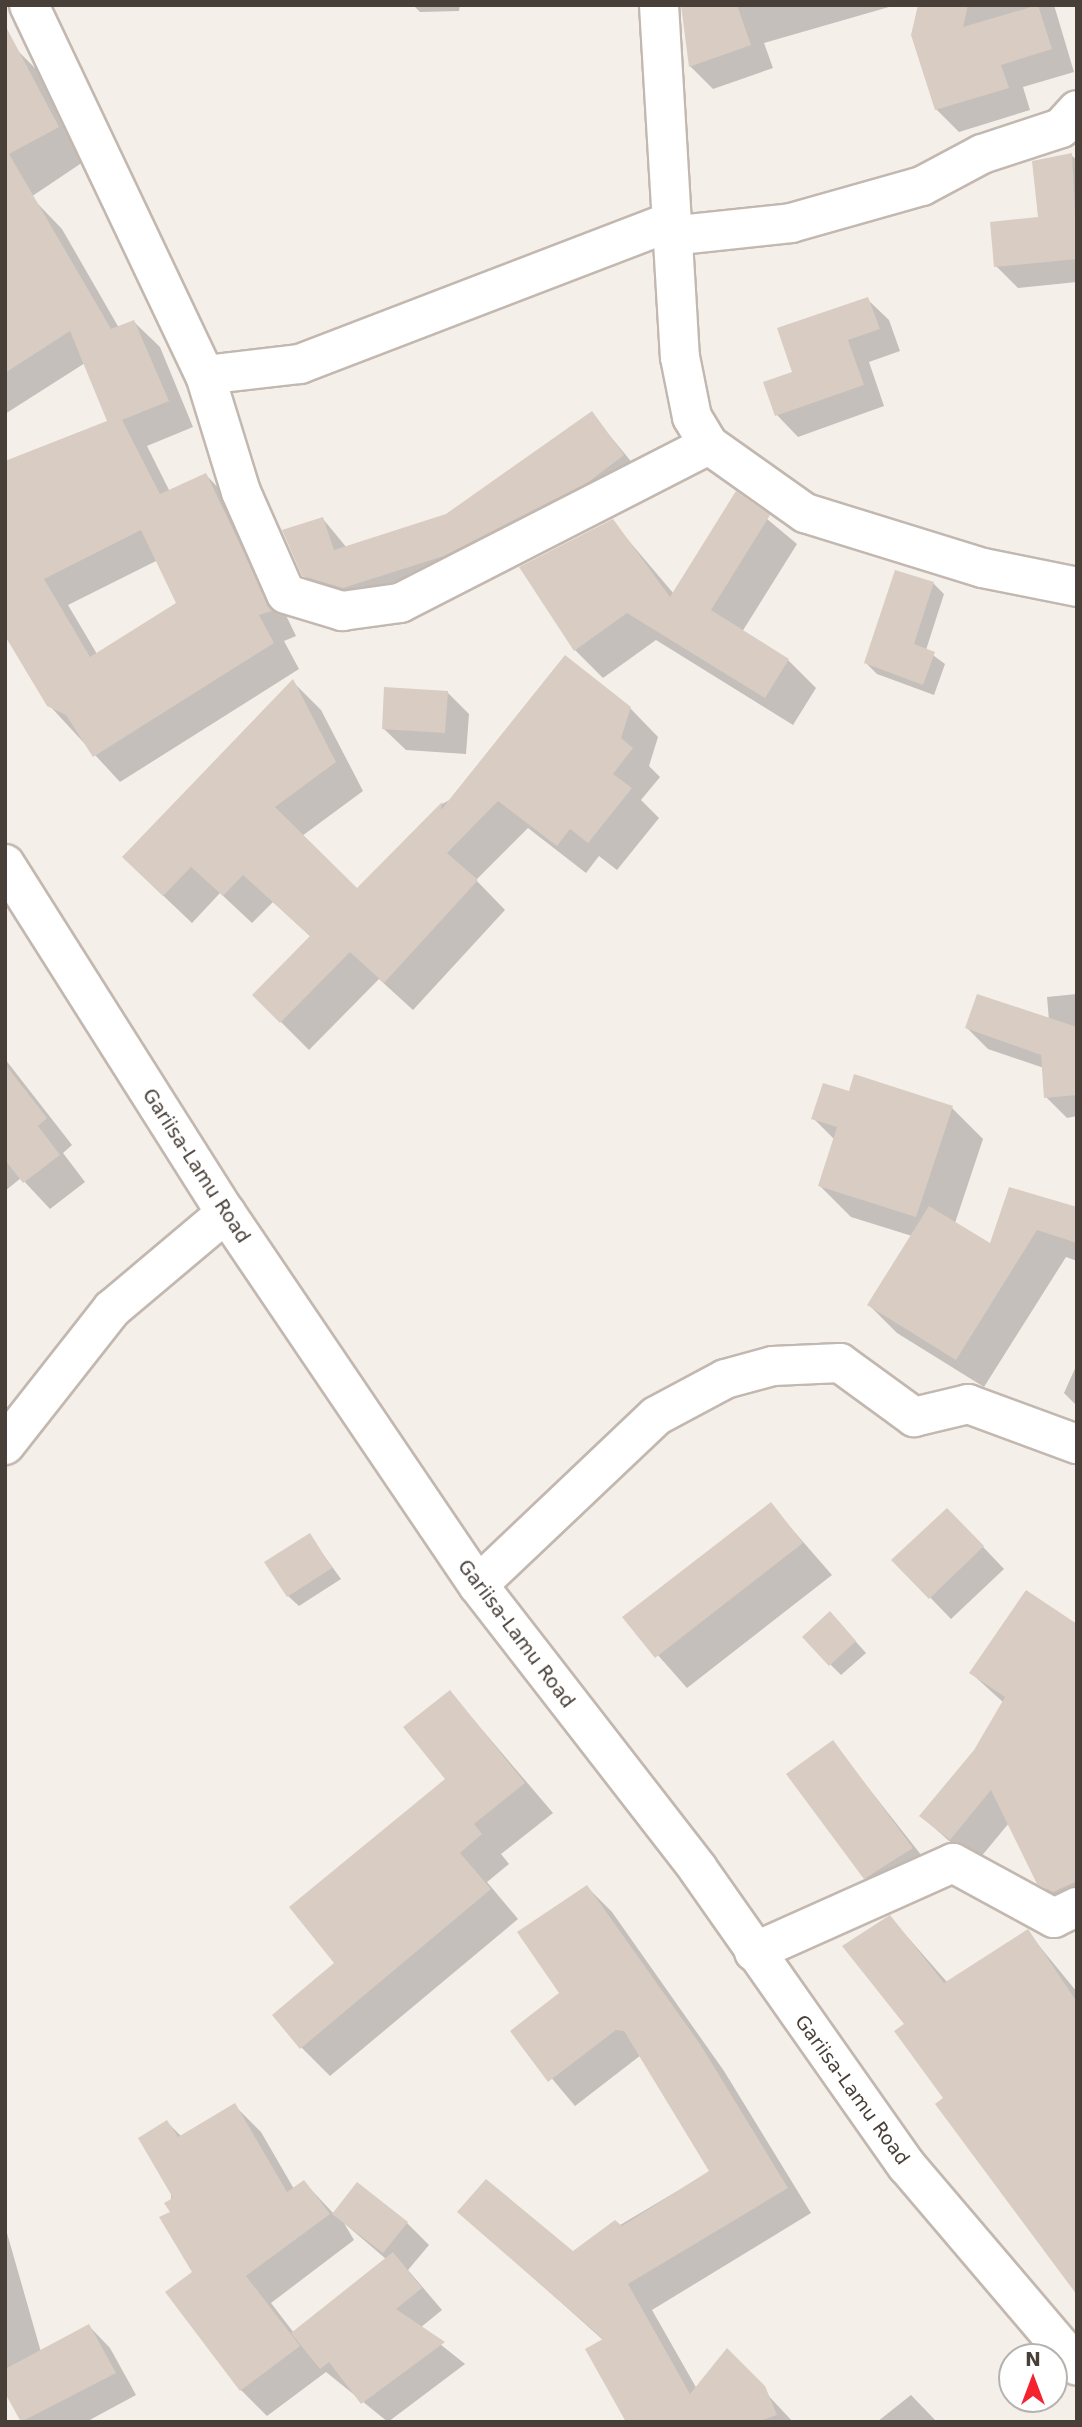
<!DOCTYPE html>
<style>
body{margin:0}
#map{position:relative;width:1082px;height:2427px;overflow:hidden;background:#f5efea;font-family:"DejaVu Sans",sans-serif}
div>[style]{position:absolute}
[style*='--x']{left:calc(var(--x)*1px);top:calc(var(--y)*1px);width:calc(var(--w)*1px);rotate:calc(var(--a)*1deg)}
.shadow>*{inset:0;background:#0003}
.building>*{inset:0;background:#d9ccc3}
.roads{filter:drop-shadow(2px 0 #c3b8b0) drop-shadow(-2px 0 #c3b8b0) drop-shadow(0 2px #c3b8b0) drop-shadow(0 -2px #c3b8b0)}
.minor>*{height:38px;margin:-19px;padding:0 19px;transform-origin:19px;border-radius:19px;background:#fff}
span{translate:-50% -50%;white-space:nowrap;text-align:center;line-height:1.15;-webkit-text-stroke:7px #fff;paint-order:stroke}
.street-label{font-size:19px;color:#483f38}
.frame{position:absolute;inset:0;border:7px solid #483f38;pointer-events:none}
.north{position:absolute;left:998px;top:2343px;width:70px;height:70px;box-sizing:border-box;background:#fff;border:2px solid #b6b2af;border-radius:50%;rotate:0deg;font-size:19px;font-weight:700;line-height:28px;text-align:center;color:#483f38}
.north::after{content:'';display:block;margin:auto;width:24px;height:32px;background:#f32330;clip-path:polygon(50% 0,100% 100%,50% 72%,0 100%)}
</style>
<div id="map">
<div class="shadow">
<i style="clip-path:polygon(413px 5px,460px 5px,459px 11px,420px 12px)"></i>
<i style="clip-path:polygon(691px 5px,896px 5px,764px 43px,773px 68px,713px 89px,690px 66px)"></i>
<i style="clip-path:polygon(920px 5px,1054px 5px,1074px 72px,1023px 87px,1030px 110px,959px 132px,936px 109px)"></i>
<i style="clip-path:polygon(17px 50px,48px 81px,89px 158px,22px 203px,5px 187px)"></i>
<i style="clip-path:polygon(1071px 155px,1077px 160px,1077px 282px,1018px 288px,996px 266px,1040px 219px)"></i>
<i style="clip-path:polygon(evenodd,37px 203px,62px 229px,119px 328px,134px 322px,160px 347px,193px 427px,147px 446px,170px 492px,206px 475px,231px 501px,296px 636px,284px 641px,299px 669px,120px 782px,49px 705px,5px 633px,110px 422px,85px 363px,5px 414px,5px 317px,37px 203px,158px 560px,178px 604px,97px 654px,68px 605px,158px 560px)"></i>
<i style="clip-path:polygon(867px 299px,889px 320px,900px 351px,869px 362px,884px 406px,798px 437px,777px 415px,795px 373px)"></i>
<i style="clip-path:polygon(591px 413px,644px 477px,466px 577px,326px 597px,303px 575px,323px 519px,347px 548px,447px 515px)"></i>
<i style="clip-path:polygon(736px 493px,797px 544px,742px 632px,788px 660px,816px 688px,793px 725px,656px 640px,603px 678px,575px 650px,521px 567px,612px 521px,674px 594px)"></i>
<i style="clip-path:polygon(933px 583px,944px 594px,926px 650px,945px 664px,934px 695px,877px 674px,866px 663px)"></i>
<i style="clip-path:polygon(293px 682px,321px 710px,363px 791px,302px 836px,357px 890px,442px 804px,630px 708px,658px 737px,649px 766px,660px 777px,641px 800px,659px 818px,617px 870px,599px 856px,586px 873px,528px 828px,476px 880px,505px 910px,413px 1010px,379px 979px,309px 1050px,254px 995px,311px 937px,273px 902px,252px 923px,220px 893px,192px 923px,152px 885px)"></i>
<i style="clip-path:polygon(447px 692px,469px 714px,466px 754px,406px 750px,384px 729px)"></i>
<i style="clip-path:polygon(1077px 994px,1077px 1116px,1067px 1118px,1046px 1097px,1044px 1068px,988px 1049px,967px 1028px,1049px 1020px,1047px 997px)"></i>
<i style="clip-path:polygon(5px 1059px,72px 1145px,63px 1153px,85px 1182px,50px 1209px,21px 1178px,5px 1191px)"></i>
<i style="clip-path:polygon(850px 1093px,952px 1108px,983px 1139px,955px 1223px,991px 1246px,1077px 1210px,1077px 1261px,1066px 1257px,984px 1387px,897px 1333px,869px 1305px,912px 1236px,851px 1217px,820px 1186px,835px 1140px,813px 1118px)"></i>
<i style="clip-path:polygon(1077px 1364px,1077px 1406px,1064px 1393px)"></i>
<i style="clip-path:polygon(770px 1504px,832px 1575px,687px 1688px,625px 1618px)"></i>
<i style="clip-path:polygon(969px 1532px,1004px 1569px,951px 1619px,894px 1560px)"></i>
<i style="clip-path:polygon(309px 1535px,341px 1579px,299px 1606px,288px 1596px)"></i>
<i style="clip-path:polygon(840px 1624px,866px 1653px,841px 1675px,830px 1664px)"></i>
<i style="clip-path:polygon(1077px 1628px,1077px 1915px,1039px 1883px,1009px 1823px,975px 1864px,921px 1816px,975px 1751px,1004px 1703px,971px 1673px)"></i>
<i style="clip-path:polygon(450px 1692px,553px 1813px,501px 1854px,509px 1864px,487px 1882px,518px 1919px,330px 2076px,301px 2047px,448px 1780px)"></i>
<i style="clip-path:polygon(833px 1743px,933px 1870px,887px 1899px,865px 1878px)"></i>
<i style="clip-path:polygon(587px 1887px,612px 1912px,724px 2071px,811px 2213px,652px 2310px,697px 2389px,727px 2351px,793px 2422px,628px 2422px,603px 2340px,460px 2212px,573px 2253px,711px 2171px,641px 2055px,575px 2106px,512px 2031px,561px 1994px)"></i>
<i style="clip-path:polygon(890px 1917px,947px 1982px,1027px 1931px,1077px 1992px,1077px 2289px,945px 2099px,907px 2024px)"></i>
<i style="clip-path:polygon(evenodd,235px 2106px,261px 2132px,294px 2189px,304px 2182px,334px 2214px,407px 2223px,429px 2245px,408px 2270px,442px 2310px,420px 2328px,465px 2364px,388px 2422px,326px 2372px,267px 2416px,241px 2390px,172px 2212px,167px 2122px,182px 2137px,235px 2106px,344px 2223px,386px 2259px,294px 2333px,271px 2303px,354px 2240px,344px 2223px)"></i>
<i style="clip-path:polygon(5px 2226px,41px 2352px,89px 2326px,110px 2348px,136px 2395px,86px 2422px,23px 2422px,5px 2389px)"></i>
<i style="clip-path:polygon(911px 2395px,937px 2422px,877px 2422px)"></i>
</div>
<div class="building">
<i style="clip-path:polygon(681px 5px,737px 5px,751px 45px,689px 67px)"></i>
<i style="clip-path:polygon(918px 5px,968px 5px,963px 27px,1038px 5px,1052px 49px,1001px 65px,1009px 88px,935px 110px,911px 35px)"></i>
<i style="clip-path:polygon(evenodd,5px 25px,59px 127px,9px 154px,111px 329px,134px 320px,169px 401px,122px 420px,160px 494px,206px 473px,272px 611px,259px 615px,274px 643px,93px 757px,66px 715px,47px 706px,5px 636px,5px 461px,107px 421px,70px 331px,5px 373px,5px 25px,141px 530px,176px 603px,90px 657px,44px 579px,141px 530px)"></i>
<i style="clip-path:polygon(1072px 153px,1077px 259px,994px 267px,990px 222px,1038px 217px,1032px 161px)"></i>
<i style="clip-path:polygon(868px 297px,880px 329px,848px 340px,864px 385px,775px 416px,763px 382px,792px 372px,777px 328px)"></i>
<i style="clip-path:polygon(592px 411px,624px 455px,587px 483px,444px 556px,343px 588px,302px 576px,282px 530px,323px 517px,334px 550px,446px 514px)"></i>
<i style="clip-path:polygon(736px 491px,770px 515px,711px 610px,789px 659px,765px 698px,627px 613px,574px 651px,519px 567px,613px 519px,670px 597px)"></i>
<i style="clip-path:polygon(895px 570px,934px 582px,914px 644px,935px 652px,923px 685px,864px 663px)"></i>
<i style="clip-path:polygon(565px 655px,631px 707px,621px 738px,633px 748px,613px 774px,632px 788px,588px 843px,570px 829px,557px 846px,498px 801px,447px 853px,478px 880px,384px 983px,350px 952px,280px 1023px,252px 995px,310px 936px,243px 875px,223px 896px,191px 867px,163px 896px,122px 857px,293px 679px,336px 762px,275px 807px,357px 888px,442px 802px,441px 810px)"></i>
<i style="clip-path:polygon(384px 687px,448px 691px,445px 733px,382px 729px)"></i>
<i style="clip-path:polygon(977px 994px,1077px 1027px,1077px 1095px,1044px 1098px,1041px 1055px,965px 1028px)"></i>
<i style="clip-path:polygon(5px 1064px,47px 1118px,38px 1126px,60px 1155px,23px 1183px,5px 1160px)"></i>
<i style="clip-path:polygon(854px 1074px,953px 1106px,916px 1217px,818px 1186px,837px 1127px,811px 1119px,823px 1083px,849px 1091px)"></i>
<i style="clip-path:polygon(1009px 1187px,1077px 1207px,1077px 1243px,1037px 1230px,956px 1360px,867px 1305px,929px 1206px,990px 1243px)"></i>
<i style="clip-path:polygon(771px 1502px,803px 1543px,655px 1658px,622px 1617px)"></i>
<i style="clip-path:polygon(947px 1508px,984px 1546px,929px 1599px,891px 1560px)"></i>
<i style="clip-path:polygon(310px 1533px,332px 1568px,287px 1597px,264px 1562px)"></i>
<i style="clip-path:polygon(1026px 1590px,1077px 1624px,1077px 1881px,1053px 1892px,1037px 1884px,991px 1790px,950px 1840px,919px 1816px,974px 1750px,1005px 1697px,969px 1673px)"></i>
<i style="clip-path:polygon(830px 1611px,856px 1641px,829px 1666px,802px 1637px)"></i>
<i style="clip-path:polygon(450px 1690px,525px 1783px,474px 1824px,482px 1834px,460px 1853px,491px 1889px,300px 2049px,272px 2015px,334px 1963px,289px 1907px,445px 1779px,403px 1727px)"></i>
<i style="clip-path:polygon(833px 1740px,913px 1848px,864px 1879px,786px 1774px)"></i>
<i style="clip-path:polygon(587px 1885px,700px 2044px,788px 2188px,628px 2284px,690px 2394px,727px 2348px,765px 2386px,777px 2415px,757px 2422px,626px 2422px,585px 2349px,603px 2339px,457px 2212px,486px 2179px,573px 2251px,615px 2220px,622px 2226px,709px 2171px,624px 2031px,616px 2030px,548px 2082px,510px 2031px,559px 1993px,517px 1932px)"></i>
<i style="clip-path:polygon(890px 1915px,944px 1983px,1028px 1929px,1077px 2002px,1077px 2295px,935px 2104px,943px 2098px,894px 2031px,904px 2024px,842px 1946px)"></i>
<i style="clip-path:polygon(235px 2103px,287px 2192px,304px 2180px,330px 2214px,246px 2276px,300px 2346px,240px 2391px,165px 2292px,192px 2272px,159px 2217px,170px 2212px,164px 2203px,173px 2198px,138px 2138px,167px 2120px,178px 2137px)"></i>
<i style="clip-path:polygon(357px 2182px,408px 2222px,383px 2253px,332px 2214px)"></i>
<i style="clip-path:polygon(393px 2252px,422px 2288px,396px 2309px,445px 2342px,361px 2404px,329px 2362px,320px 2369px,291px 2333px)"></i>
<i style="clip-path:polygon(89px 2324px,116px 2373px,21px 2422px,5px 2393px,5px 2369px)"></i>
</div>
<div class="roads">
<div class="minor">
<i style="--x:29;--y:5;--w:410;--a:64.6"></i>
<i style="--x:205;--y:375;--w:96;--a:-6.6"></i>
<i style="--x:300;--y:364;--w:394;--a:-21"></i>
<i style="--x:659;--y:5;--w:353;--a:86.6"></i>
<i style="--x:680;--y:357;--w:61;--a:78.7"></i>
<i style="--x:692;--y:417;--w:33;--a:59"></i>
<i style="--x:709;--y:445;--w:118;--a:35.3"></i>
<i style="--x:805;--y:513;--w:186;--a:17.2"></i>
<i style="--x:983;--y:568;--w:96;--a:11.4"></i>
<i style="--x:670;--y:236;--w:122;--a:-6.1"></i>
<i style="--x:791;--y:223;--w:136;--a:-15.8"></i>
<i style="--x:922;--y:186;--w:68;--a:-28.1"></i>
<i style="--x:982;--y:154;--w:83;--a:-18.2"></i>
<i style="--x:1061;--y:128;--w:24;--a:-48"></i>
<i style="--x:205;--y:375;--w:122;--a:72.9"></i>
<i style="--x:241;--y:492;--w:111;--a:66.2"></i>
<i style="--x:286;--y:594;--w:59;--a:16.9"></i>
<i style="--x:342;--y:611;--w:59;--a:-7.9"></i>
<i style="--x:400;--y:603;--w:347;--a:-27.1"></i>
<i style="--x:5;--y:864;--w:413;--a:57.7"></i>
<i style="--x:226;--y:1213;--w:449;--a:55.9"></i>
<i style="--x:478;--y:1585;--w:359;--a:52.2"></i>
<i style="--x:698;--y:1869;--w:363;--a:54.9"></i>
<i style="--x:907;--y:2166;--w:262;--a:49.6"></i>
<i style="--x:5;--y:1445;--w:173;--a:-51.8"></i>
<i style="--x:112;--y:1309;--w:149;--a:-40.1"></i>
<i style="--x:478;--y:1585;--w:245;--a:-43.5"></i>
<i style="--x:656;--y:1416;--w:78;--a:-28.2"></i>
<i style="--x:725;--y:1379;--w:50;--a:-15.2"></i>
<i style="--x:773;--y:1366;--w:67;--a:-2.6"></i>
<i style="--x:840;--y:1363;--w:92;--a:36.1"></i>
<i style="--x:914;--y:1417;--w:56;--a:-13.5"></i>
<i style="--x:968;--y:1404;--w:116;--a:20.2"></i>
<i style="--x:754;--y:1952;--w:218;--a:-24.1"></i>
<i style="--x:953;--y:1863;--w:115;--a:28.6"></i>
<i style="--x:1054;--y:1918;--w:25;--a:-26"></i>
</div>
</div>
<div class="street-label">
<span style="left:196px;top:1166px;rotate:57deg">Gariisa-Lamu Road</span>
<span style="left:516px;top:1634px;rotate:53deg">Gariisa-Lamu Road</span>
<span style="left:852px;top:2090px;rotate:54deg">Gariisa-Lamu Road</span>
</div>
<div class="frame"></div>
<div class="north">N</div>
</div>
